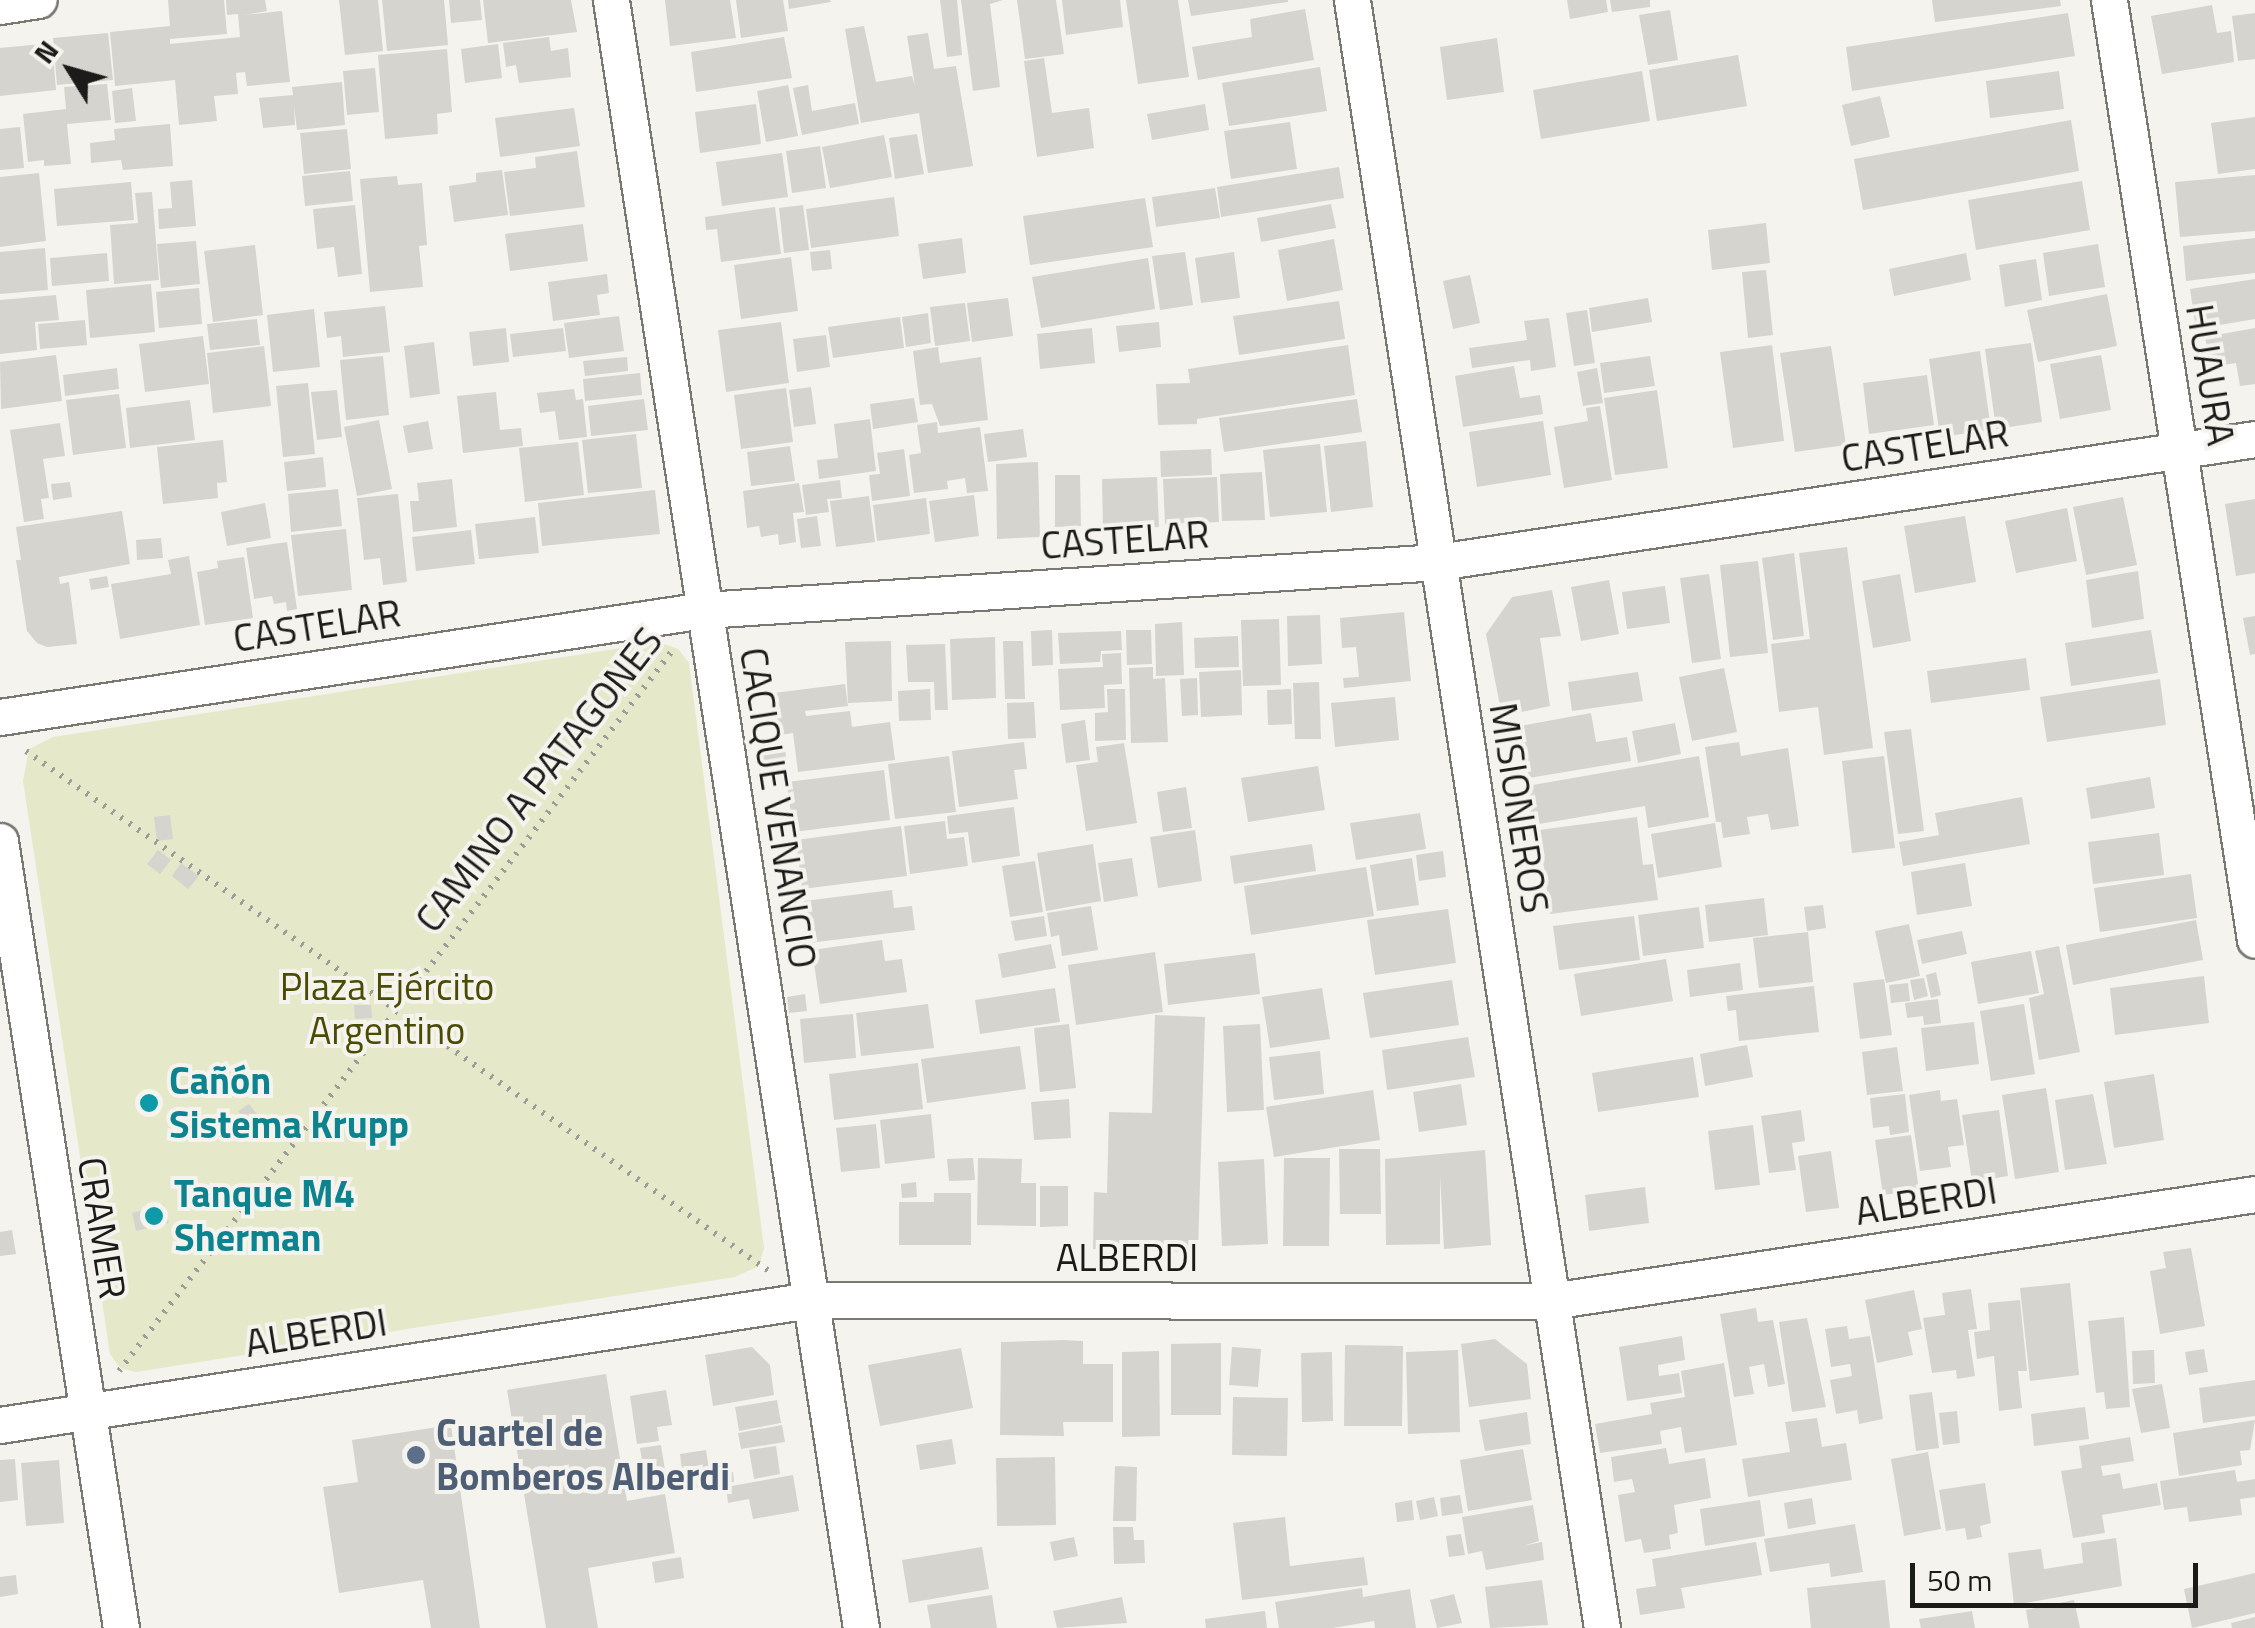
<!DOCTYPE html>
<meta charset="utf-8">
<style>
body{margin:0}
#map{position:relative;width:2255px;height:1628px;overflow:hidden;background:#f5f3ed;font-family:"Titillium Web",sans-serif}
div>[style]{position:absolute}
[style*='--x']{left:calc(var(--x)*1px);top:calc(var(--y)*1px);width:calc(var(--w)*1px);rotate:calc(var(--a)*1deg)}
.green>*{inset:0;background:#e5e8c9}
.building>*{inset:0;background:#d6d4ce}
.path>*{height:6px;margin-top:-3px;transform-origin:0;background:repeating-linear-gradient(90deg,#9d9c98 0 2.5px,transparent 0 10.5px)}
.roads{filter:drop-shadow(2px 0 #7a7873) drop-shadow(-2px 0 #7a7873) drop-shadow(0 2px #7a7873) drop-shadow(0 -2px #7a7873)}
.minor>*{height:35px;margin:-17.5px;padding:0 17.5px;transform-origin:17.5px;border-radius:17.5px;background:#fff}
.dots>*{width:28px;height:28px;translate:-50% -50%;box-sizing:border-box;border:5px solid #f5f3ed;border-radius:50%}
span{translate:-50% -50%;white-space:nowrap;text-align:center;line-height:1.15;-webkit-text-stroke:8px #f5f3ed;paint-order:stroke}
.street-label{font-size:38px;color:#1b1b19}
.park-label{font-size:38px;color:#4b4c03}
.culture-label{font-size:38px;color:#0d838f;font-weight:700}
.left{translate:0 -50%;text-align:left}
.service-label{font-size:38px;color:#4e5e75;font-weight:700}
.north{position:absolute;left:20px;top:20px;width:100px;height:100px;-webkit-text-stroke:8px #f5f3ed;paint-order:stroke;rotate:307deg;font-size:28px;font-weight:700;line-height:40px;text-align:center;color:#1b1b19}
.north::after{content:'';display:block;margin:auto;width:35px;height:45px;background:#1b1b19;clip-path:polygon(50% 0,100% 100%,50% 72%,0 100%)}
.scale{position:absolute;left:1910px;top:1563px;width:288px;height:45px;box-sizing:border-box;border:5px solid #1b1b19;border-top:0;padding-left:12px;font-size:30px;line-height:35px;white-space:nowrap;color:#1b1b19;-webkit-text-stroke:8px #f5f3ed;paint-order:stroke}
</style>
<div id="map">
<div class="green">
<i style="clip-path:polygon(659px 642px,678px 649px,689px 663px,764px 1248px,759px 1266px,735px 1277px,136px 1372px,120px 1368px,110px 1354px,23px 781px,29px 749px,53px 737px)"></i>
</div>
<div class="building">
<i style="clip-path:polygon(168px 0,224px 0,227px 34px,170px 39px,170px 44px,240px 37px,238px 14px,227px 15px,226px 0,265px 0,267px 11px,244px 15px,282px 11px,290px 82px,247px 86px,245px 72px,236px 73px,238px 94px,214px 96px,217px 121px,179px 125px,175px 80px,115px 86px,110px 32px,170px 26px)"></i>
<i style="clip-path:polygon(339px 0,378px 0,383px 51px,345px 55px)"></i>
<i style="clip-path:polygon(382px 0,444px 0,448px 45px,387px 51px)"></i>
<i style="clip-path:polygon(449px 0,480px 0,482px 20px,451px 23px)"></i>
<i style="clip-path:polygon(483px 0,571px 0,577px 32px,488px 43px)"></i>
<i style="clip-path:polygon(665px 0,730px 0,736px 38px,670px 46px)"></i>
<i style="clip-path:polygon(736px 0,783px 0,788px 31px,741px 38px)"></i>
<i style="clip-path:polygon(788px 0,830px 0,831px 2px,789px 9px)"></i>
<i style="clip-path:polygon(940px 0,957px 0,962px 55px,947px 57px)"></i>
<i style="clip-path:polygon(961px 0,1003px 0,990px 4px,1000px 87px,973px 91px)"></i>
<i style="clip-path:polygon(1017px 0,1056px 0,1064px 54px,1025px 59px)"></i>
<i style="clip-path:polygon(1062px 0,1120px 0,1123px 27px,1066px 35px)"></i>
<i style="clip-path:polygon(1126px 0,1178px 0,1189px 77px,1138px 84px)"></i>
<i style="clip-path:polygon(1188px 0,1288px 0,1288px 2px,1191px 16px)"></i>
<i style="clip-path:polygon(1567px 0,1606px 0,1608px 12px,1570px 19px)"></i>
<i style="clip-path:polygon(1610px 0,1650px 0,1650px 7px,1612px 12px)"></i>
<i style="clip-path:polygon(1932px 0,2060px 0,2061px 6px,1935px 22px)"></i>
<i style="clip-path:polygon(2212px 5px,2217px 33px,2231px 31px,2234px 62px,2162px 74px,2151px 16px)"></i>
<i style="clip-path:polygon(1305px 9px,1314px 60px,1198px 80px,1192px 47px,1252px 37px,1250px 19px)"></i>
<i style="clip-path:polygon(1670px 10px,1678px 60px,1648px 65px,1639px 15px)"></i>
<i style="clip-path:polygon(2068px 13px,2075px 56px,1852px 91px,1846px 47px)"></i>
<i style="clip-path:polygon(2255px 13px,2255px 59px,2238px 61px,2232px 16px)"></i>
<i style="clip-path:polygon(864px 26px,876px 82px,912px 76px,915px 86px,907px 36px,928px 33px,934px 69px,956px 66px,973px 166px,928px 173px,919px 113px,861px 123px,845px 29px)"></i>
<i style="clip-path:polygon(108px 33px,113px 80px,57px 85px,53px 38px)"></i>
<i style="clip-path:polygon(549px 37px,551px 51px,568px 48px,571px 77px,519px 83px,516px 65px,506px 67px,503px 43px)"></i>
<i style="clip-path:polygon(784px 37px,792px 78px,696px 92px,691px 52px)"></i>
<i style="clip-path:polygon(1497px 38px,1504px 92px,1447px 100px,1440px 47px)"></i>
<i style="clip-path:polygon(52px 43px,56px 90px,0 96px,0 48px)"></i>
<i style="clip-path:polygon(498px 44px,502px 78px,465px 83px,461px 49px)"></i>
<i style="clip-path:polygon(447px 49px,452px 112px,437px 114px,438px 134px,385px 139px,378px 55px)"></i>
<i style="clip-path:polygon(1738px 55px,1747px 106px,1657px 121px,1649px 70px)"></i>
<i style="clip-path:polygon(1044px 58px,1052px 113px,1089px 108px,1094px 148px,1037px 157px,1024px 61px)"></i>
<i style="clip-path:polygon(1320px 67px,1327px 111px,1229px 126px,1222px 83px)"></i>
<i style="clip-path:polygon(375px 68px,379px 112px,347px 115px,343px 71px)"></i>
<i style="clip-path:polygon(1642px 71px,1650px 121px,1541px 139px,1533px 90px)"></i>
<i style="clip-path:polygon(2059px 71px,2064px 109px,1990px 118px,1986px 81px)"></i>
<i style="clip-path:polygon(342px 82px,345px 125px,297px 130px,294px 106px,295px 125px,263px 128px,259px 98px,293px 95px,292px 87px)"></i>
<i style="clip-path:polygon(107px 84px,111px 120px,67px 124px,71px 164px,44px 166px,44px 160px,28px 162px,23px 114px,66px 109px,64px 87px)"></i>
<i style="clip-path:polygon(788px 85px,798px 136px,766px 142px,757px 91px)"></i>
<i style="clip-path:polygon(808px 85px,812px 111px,855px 103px,859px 124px,802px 135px,793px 88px)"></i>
<i style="clip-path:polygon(132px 88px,136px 121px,115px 123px,112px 91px)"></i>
<i style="clip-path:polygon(1880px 96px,1890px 137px,1851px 146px,1842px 105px)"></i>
<i style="clip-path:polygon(756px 104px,761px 144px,700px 153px,695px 112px)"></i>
<i style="clip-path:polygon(1205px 104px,1209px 130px,1152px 140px,1147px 114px)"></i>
<i style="clip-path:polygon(574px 108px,580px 146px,500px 157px,495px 118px)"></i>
<i style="clip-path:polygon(2255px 117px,2255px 169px,2218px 174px,2211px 123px)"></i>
<i style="clip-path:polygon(2071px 120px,2079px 171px,1863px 210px,1854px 159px)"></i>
<i style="clip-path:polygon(1290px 122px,1297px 169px,1231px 179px,1224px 131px)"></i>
<i style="clip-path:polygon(170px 124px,173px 166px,123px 170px,121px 160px,91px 163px,90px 143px,115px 140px,114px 129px)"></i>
<i style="clip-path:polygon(20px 127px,24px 168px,0 170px,0 129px)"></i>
<i style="clip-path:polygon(347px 129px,351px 169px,304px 174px,300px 133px)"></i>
<i style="clip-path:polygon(917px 134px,924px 174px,895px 179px,889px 138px)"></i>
<i style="clip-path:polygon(884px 135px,892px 177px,830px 188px,822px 147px)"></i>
<i style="clip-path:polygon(820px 146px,826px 188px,792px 193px,786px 151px)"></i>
<i style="clip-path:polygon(577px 151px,585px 207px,510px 216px,504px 172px,536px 168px,535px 157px)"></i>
<i style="clip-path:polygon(782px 153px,788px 197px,722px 206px,716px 162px)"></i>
<i style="clip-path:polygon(1339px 167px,1344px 198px,1221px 217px,1217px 187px)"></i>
<i style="clip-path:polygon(502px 170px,508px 215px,454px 222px,449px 186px,476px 182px,476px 173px)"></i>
<i style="clip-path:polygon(350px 171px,353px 201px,305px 206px,302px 176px)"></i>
<i style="clip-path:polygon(39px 173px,46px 241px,0 247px,0 177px)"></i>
<i style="clip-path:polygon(2255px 175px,2255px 231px,2180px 237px,2175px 182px)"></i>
<i style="clip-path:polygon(397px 176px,398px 185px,422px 183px,427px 245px,419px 246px,423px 287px,370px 292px,360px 179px)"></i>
<i style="clip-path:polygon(192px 180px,196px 226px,159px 229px,158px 209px,172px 208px,170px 182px)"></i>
<i style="clip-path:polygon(2082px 181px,2090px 230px,1976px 250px,1968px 200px)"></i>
<i style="clip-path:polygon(131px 182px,134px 220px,57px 226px,54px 189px)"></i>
<i style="clip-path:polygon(1215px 188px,1220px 218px,1156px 227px,1152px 197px)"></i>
<i style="clip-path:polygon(152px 192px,159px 280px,114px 284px,110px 225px,138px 223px,135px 193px)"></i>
<i style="clip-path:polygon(894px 197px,899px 236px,811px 248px,806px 209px)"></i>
<i style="clip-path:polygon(1145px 198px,1153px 247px,1030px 265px,1023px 216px)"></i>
<i style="clip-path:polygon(1331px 204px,1336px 228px,1261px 242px,1257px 218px)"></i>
<i style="clip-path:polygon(355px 205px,362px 274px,338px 277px,334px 247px,317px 249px,313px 209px)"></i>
<i style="clip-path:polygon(803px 205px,809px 250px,784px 253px,779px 208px)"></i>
<i style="clip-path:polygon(775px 207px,781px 254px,721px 262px,717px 229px,706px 230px,705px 217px)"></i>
<i style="clip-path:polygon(1766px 223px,1770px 263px,1712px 270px,1708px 230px)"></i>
<i style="clip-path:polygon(583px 224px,588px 261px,510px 271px,505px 234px)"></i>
<i style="clip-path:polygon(962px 238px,966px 273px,923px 279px,918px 244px)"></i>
<i style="clip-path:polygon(2255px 238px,2255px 273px,2186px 281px,2183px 246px)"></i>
<i style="clip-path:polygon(1334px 239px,1343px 290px,1287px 301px,1278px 250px)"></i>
<i style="clip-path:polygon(196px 241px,200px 284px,161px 288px,157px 244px)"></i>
<i style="clip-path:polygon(2098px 244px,2105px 287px,2049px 296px,2043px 253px)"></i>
<i style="clip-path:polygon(255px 245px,263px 315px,213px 322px,204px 251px)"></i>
<i style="clip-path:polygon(45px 248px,48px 290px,0 294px,0 252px)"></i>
<i style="clip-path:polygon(830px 250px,832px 269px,812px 271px,810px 252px)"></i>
<i style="clip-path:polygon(1185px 252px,1193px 305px,1160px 310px,1152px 256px)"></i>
<i style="clip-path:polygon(1234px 252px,1240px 298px,1201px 303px,1195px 258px)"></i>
<i style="clip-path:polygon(107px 253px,109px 281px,52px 286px,50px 258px)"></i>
<i style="clip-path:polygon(1966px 253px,1971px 280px,1894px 296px,1889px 269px)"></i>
<i style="clip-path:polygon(791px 257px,798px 311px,741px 319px,734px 265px)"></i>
<i style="clip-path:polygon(1148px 258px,1155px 309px,1041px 328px,1032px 277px)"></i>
<i style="clip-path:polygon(2036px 259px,2042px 300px,2005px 307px,1999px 265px)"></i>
<i style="clip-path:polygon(1766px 270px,1773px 335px,1748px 338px,1742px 272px)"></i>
<i style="clip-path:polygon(607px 274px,609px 293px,597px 295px,600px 315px,553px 321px,548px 282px)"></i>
<i style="clip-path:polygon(1470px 275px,1480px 323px,1453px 329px,1443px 281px)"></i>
<i style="clip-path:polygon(2255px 279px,2255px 319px,2196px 329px,2190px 289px)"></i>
<i style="clip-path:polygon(151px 284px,155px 332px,90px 338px,86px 290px)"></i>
<i style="clip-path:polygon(199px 288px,202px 324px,159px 328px,156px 292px)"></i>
<i style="clip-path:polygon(2107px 294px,2117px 346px,2038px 362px,2027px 310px)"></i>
<i style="clip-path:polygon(56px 295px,59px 320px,35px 322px,37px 350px,0 354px,0 300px)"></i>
<i style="clip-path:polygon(1008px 298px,1013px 336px,972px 342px,967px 303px)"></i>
<i style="clip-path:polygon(1648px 298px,1652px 322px,1592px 332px,1589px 308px)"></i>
<i style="clip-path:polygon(1339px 301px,1345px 339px,1239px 355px,1233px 316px)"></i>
<i style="clip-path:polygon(965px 303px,970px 341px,935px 346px,930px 307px)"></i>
<i style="clip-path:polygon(385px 306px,390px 352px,343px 357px,341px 336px,327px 338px,324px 312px)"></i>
<i style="clip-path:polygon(314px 309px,320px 367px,273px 372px,267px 315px)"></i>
<i style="clip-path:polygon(1587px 310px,1595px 363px,1574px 366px,1566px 313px)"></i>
<i style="clip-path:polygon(928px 313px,931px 343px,906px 347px,902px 317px)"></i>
<i style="clip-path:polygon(619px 316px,624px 351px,569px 358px,564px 323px)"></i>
<i style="clip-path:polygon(900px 317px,904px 348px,833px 358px,828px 327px)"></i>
<i style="clip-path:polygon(1549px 318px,1556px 367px,1531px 371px,1530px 360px,1472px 368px,1469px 348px,1527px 340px,1524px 321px)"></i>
<i style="clip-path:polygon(257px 319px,260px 345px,210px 350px,207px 324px)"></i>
<i style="clip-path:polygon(85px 320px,87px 345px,40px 349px,38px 324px)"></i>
<i style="clip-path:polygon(781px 322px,789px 383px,726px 392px,718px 330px)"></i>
<i style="clip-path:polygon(1159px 322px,1161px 347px,1119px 352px,1116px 326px)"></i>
<i style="clip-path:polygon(506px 328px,509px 362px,473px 366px,469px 332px)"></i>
<i style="clip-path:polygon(563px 328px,566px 351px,513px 357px,510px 334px)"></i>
<i style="clip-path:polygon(1092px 328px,1095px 363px,1040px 369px,1037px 334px)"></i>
<i style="clip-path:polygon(2255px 328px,2255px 384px,2240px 386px,2236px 363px,2211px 367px,2205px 337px)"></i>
<i style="clip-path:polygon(826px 335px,830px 367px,797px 372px,793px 339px)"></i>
<i style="clip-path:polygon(203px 336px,209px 384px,145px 392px,139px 344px)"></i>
<i style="clip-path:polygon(434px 342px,440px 394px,410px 398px,404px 346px)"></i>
<i style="clip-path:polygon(2031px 343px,2042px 422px,1996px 429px,1985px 349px)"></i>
<i style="clip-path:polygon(1348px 345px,1355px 395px,1197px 419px,1197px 424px,1158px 425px,1156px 384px,1190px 383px,1188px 369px)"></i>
<i style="clip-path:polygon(1772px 345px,1784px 441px,1733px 448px,1720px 352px)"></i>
<i style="clip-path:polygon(264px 346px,271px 406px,213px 413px,207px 353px)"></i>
<i style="clip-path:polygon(1831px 346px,1846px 445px,1795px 452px,1780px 353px)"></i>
<i style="clip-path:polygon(938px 347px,940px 363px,981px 357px,988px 420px,940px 426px,932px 404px,920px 405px,913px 351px)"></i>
<i style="clip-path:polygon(1980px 351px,1991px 430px,1940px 437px,1929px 359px)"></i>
<i style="clip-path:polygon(56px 355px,62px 401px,1px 409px,0 362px)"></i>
<i style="clip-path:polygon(2101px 355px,2111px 410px,2060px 419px,2050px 364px)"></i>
<i style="clip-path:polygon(383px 356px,389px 415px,346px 420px,340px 360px)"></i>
<i style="clip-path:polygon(1650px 356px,1655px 386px,1604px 393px,1600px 363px)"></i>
<i style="clip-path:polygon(627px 357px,628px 371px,585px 376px,583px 361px)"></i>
<i style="clip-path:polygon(1514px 366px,1520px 398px,1540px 395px,1543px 414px,1463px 427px,1455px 376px)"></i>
<i style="clip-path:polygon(117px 368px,119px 389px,65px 396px,63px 375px)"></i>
<i style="clip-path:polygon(1597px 368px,1603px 403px,1583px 406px,1577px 372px)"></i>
<i style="clip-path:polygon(640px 373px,642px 395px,585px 401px,583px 379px)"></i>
<i style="clip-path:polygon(1927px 375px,1934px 425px,1869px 434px,1863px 383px)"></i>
<i style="clip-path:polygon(308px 383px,315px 454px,283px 457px,276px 386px)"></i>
<i style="clip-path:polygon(811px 387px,816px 424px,794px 427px,789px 390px)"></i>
<i style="clip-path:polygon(786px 388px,793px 442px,741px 449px,734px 395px)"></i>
<i style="clip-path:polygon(574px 389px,576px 400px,583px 399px,587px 437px,559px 440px,555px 411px,540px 413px,537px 393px)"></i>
<i style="clip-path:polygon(337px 390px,342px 437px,317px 440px,311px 392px)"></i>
<i style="clip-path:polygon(1657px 390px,1668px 468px,1615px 475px,1604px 398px)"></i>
<i style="clip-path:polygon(496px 392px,500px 430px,521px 428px,523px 446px,463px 453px,457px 396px)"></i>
<i style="clip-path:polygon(119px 394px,126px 448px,73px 455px,66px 400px)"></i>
<i style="clip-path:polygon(914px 398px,918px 422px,873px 429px,870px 404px)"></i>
<i style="clip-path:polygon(644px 399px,648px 430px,591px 436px,588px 406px)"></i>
<i style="clip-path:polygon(1357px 399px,1362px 432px,1224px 452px,1219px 418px)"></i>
<i style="clip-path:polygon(190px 400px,195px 440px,130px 448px,126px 408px)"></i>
<i style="clip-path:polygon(1600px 406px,1612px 480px,1564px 488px,1554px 427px,1588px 421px,1586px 408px)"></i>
<i style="clip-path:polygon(870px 419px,876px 471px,819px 479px,817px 460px,838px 458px,834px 424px)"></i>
<i style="clip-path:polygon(379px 420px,392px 489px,357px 496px,344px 427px)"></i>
<i style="clip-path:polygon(428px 421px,433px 449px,408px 453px,403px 426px)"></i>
<i style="clip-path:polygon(1543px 421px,1551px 475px,1477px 487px,1469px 432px)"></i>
<i style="clip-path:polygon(937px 422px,938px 433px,980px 427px,988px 491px,967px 493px,965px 478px,947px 481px,948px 489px,914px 493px,909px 455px,921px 453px,917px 425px)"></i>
<i style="clip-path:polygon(60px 423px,65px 456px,43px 459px,49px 498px,41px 499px,44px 519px,24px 522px,10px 430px)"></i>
<i style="clip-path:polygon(1023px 429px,1027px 457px,988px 462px,984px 434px)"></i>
<i style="clip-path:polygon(636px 434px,642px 488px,588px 493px,582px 440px)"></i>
<i style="clip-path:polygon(223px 440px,227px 482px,217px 483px,218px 498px,163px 504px,157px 447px)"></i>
<i style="clip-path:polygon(1366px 441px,1373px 507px,1331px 512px,1324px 446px)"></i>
<i style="clip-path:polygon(578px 442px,584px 495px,525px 502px,519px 448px)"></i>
<i style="clip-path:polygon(1320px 444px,1327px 512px,1270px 517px,1263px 450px)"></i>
<i style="clip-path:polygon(790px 446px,795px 481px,751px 486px,747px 452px)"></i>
<i style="clip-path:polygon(904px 449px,910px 496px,872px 501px,869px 475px,880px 474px,877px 453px)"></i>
<i style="clip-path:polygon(1211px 449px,1212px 475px,1161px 477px,1160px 451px)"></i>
<i style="clip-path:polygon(323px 457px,326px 487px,287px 491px,284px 462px)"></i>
<i style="clip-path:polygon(1038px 462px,1040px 537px,997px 539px,996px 464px)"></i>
<i style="clip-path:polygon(1262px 472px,1265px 520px,1222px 521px,1220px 474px)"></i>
<i style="clip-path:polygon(1055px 475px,1080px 475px,1081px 526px,1055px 527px)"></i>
<i style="clip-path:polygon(1157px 477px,1159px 527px,1103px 530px,1102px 479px)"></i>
<i style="clip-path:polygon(1217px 477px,1219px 522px,1165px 524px,1163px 479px)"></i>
<i style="clip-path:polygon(452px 479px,457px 527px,413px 532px,410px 501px,419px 501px,417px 483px)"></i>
<i style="clip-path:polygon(840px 480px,842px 498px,827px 499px,829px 512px,806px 515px,802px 485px)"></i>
<i style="clip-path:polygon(70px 482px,72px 497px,53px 500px,51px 484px)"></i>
<i style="clip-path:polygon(799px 483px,804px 512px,793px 513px,796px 542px,779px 545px,778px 534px,761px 537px,759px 526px,747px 528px,743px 491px)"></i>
<i style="clip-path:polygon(338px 489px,342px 526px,291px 532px,288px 494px)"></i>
<i style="clip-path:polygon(655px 490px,660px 534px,542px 546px,538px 503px)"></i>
<i style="clip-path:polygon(398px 494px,407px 582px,383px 585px,380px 558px,364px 560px,357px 498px)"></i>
<i style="clip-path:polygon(974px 495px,979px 536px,935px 542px,929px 501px)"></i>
<i style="clip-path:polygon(869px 496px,875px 542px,836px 547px,830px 501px)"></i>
<i style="clip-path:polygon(2123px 497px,2137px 565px,2086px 575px,2073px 507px)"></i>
<i style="clip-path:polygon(926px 498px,930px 534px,877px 541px,873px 505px)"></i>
<i style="clip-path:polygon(2255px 499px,2255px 573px,2236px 576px,2225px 504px)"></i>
<i style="clip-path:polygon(265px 503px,271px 538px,227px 546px,221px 512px)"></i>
<i style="clip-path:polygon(2067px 508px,2077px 561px,2016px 573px,2005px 521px)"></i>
<i style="clip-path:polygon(122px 511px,130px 564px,59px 577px,60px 584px,69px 582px,77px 644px,47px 647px,37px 643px,27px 631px,16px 560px,21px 560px,16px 527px)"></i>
<i style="clip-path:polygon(817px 516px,821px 546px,801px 548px,797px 519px)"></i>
<i style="clip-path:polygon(1965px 516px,1976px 582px,1915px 593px,1904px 526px)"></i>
<i style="clip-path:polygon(535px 517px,539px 553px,479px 559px,475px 524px)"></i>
<i style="clip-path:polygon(346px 529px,352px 590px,298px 596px,291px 535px)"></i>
<i style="clip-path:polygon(471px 530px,475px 564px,416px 571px,412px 537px)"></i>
<i style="clip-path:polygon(161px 538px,163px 558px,137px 560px,136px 540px)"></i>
<i style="clip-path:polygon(287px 542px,297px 609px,287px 611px,286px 602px,274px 604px,272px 596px,254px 599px,246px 548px)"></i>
<i style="clip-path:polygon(1847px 547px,1873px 748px,1824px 755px,1818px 707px,1779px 712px,1771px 644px,1810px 639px,1799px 553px)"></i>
<i style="clip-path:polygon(1794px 553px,1804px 636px,1773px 640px,1762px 558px)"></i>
<i style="clip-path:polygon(189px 556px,200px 625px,120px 639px,111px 584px,171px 574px,168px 560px)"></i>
<i style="clip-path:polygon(244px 557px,253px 618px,205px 625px,197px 572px,218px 568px,217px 561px)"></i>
<i style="clip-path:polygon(1758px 561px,1768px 653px,1730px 657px,1720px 565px)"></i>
<i style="clip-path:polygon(2138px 571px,2144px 619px,2092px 628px,2086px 580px)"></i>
<i style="clip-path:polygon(1709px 574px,1721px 659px,1692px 663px,1680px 578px)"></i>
<i style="clip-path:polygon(1900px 574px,1911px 641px,1873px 648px,1862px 581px)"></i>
<i style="clip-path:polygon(107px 576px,109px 587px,91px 590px,89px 579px)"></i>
<i style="clip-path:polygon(1609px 580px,1619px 634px,1581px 641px,1571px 587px)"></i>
<i style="clip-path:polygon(1665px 586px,1670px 623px,1627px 629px,1622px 592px)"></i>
<i style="clip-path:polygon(1552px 590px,1561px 636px,1540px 638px,1550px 706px,1502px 716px,1486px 634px,1512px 597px)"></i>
<i style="clip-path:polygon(1404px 612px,1411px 681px,1344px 688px,1343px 678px,1359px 677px,1356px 647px,1342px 648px,1340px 618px)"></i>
<i style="clip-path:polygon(1320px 615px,1322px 664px,1288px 666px,1287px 616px)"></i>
<i style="clip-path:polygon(2255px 616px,2255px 654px,2250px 655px,2243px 618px)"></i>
<i style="clip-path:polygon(1279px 619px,1281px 685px,1243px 686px,1241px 620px)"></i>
<i style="clip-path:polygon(1182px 622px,1184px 675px,1156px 676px,1155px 624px)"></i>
<i style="clip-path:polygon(1052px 630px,1053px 665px,1032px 666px,1031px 631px)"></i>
<i style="clip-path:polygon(1126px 630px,1151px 630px,1152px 664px,1127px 665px)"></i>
<i style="clip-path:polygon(2151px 630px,2158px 673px,2071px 686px,2065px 643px)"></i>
<i style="clip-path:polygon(1121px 631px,1122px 650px,1101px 651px,1100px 662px,1060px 664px,1058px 633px)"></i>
<i style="clip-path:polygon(1238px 636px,1239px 667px,1195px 668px,1194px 638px)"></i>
<i style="clip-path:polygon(995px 637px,996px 698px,952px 700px,950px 639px)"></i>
<i style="clip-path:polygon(891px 641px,892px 701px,848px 703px,845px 642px)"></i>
<i style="clip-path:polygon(1003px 641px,1023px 641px,1025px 699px,1005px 699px)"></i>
<i style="clip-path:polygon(945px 644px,948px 710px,935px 710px,934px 682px,908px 682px,906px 645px)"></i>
<i style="clip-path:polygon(1121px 653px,1122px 684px,1104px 685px,1105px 708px,1060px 710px,1058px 669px,1103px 667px,1102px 654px)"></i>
<i style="clip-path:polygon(2026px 658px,2030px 690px,1931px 703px,1927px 671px)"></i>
<i style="clip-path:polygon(1153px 667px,1153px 679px,1165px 678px,1168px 742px,1131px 743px,1129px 668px)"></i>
<i style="clip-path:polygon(1724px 668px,1737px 732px,1692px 741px,1679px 677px)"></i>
<i style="clip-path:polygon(1241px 670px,1242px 715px,1201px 717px,1199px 672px)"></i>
<i style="clip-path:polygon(1638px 672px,1643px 701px,1572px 711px,1568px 682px)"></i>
<i style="clip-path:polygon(1197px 678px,1198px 715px,1182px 716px,1180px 679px)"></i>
<i style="clip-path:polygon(2160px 679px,2166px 725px,2047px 742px,2040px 697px)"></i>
<i style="clip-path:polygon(1319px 682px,1321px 739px,1295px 739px,1293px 683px)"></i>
<i style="clip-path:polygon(845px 684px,848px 706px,805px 711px,806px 716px,850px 711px,852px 727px,890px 722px,895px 760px,798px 772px,793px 733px,774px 736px,774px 693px)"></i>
<i style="clip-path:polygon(930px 689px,931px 720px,899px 721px,898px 691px)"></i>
<i style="clip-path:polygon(1107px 689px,1125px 689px,1126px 740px,1095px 741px,1095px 713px,1108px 712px)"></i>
<i style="clip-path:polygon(1291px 689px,1292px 724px,1268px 725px,1267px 690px)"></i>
<i style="clip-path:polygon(1395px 697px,1399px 740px,1335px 747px,1331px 703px)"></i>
<i style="clip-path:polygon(1034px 702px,1036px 738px,1008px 739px,1007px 703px)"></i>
<i style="clip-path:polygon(1591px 713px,1596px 742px,1627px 737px,1631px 761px,1529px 778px,1520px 726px)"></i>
<i style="clip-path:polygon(1085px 720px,1090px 760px,1066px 763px,1061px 724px)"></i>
<i style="clip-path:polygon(1675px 723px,1681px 754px,1638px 763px,1632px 731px)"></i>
<i style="clip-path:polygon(1911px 729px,1924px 831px,1898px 834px,1884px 732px)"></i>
<i style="clip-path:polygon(1024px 742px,1027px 769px,1014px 770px,1018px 799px,959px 807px,952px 751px)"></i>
<i style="clip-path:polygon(1739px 742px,1741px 756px,1788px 748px,1799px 826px,1771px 830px,1768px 814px,1747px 817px,1750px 834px,1723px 838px,1721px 822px,1716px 822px,1705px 747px)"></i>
<i style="clip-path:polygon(1124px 743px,1137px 823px,1086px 831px,1076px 765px,1098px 762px,1096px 747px)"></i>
<i style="clip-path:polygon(785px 747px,788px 774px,760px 778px,757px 751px)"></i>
<i style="clip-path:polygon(949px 756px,956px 812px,895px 819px,888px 764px)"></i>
<i style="clip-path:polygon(1699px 756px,1709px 817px,1648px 828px,1645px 806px,1533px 825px,1527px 786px)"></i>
<i style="clip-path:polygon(1884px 756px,1895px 848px,1852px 853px,1842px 761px)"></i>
<i style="clip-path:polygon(1318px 766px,1325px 810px,1248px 822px,1241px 778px)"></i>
<i style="clip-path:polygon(884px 770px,890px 820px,793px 832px,787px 782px)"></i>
<i style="clip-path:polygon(2150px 777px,2155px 808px,2091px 819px,2086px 788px)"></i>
<i style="clip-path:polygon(1186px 787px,1192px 828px,1163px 832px,1157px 792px)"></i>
<i style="clip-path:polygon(2022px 797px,2030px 844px,1903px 866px,1899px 842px,1939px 835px,1935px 813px)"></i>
<i style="clip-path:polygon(1014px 807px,1020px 856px,972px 863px,968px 832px,949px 834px,947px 816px)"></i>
<i style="clip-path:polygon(1420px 813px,1426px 849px,1356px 860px,1350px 823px)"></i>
<i style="clip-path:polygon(170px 815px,173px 839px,157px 841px,154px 817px)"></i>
<i style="clip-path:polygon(1637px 817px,1643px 865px,1653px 864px,1658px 900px,1550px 914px,1539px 830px)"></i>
<i style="clip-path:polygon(945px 821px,947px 839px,964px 837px,968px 866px,910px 874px,904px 826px)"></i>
<i style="clip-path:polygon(1715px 823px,1722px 867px,1658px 878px,1651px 834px)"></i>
<i style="clip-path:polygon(901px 826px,907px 876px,802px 889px,796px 840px)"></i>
<i style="clip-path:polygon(1195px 830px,1202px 881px,1158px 888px,1150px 837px)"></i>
<i style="clip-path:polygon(2159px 833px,2164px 875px,2093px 884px,2088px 842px)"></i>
<i style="clip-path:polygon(1093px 844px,1101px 901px,1046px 911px,1037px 853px)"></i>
<i style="clip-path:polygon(1312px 844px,1316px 871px,1234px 884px,1230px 856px)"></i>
<i style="clip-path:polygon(158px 850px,171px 860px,160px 874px,147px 864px)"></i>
<i style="clip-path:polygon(1443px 851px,1446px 877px,1419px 881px,1416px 855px)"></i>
<i style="clip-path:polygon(1132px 858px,1138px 896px,1104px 902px,1098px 863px)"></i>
<i style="clip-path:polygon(1412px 858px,1419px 905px,1377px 911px,1370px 865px)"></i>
<i style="clip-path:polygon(1035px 861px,1043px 912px,1010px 917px,1002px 866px)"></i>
<i style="clip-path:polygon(181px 863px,199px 876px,188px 889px,172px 876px)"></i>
<i style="clip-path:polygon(1965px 863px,1972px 906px,1917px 915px,1911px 872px)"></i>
<i style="clip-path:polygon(1366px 867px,1374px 916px,1251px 935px,1244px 886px)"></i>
<i style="clip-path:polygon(2191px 874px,2197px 918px,2100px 932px,2094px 888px)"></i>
<i style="clip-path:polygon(892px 890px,894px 908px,912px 906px,915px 930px,809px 943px,804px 901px)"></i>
<i style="clip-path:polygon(1764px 898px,1768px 935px,1709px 942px,1705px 905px)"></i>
<i style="clip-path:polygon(1823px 905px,1826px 928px,1807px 931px,1804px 907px)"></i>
<i style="clip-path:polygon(1091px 906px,1098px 950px,1062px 956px,1059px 935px,1051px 937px,1047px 913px)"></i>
<i style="clip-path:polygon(1699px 907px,1704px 948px,1643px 956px,1638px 915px)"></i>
<i style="clip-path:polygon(1448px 909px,1456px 963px,1375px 975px,1367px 920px)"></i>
<i style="clip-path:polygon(1044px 916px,1047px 936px,1015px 941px,1011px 921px)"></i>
<i style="clip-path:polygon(1634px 916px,1640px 960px,1559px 970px,1553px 926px)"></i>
<i style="clip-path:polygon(2196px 920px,2203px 960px,2073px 985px,2066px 945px)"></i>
<i style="clip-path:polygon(1909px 924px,1920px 976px,1886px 983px,1875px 931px)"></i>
<i style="clip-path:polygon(1962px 931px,1967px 954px,1922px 964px,1917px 940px)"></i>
<i style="clip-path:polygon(1808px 932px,1813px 982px,1759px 988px,1753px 938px)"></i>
<i style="clip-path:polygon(882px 940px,885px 961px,902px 959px,907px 992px,820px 1004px,812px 950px)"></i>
<i style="clip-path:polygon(1051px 944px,1056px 968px,1002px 978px,998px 954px)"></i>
<i style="clip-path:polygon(2059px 946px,2080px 1052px,2039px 1060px,2029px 998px,2044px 994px,2035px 951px)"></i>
<i style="clip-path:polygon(2031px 951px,2039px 993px,1978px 1004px,1971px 962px)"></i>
<i style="clip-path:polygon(1155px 952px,1163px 1012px,1076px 1025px,1068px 965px)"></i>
<i style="clip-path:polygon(1255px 953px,1260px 994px,1168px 1005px,1164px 964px)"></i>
<i style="clip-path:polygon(1666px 959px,1673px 1001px,1581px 1016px,1574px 974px)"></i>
<i style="clip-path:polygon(1740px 963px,1743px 990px,1690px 997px,1687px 970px)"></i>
<i style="clip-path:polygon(1936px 972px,1941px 995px,1931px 998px,1926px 975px)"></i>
<i style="clip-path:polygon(2204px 976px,2209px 1023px,2115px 1035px,2110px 988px)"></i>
<i style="clip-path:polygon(1924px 978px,1928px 996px,1914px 1000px,1910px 980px)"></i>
<i style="clip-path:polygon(1884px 979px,1892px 1035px,1860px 1039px,1853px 983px)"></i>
<i style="clip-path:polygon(431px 980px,440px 987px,430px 1000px,420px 993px)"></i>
<i style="clip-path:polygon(1452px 980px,1459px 1025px,1370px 1038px,1363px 993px)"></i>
<i style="clip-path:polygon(1908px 983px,1910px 1001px,1891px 1003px,1889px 985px)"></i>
<i style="clip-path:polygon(1814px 986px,1819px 1032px,1739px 1041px,1736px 1010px,1728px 1011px,1726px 996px)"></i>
<i style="clip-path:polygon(1055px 988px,1060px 1022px,980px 1034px,975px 1000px)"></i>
<i style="clip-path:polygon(1322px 988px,1330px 1039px,1270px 1048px,1262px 997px)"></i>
<i style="clip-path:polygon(805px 994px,807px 1011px,789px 1013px,787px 997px)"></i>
<i style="clip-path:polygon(1938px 999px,1941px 1023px,1924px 1025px,1923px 1016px,1907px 1018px,1905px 1003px)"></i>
<i style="clip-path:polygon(928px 1004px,934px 1048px,861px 1056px,856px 1013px)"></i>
<i style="clip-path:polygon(2024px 1004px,2035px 1074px,1991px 1081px,1980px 1011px)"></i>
<i style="clip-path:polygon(354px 1005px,371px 1005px,372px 1018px,355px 1019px)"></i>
<i style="clip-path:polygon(853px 1014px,856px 1058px,804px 1063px,800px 1019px)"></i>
<i style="clip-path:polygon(1155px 1015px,1205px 1017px,1198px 1252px,1093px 1249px,1094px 1192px,1107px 1193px,1109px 1112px,1152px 1113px)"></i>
<i style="clip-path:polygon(1974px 1022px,1979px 1064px,1926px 1071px,1921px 1028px)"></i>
<i style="clip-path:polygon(1069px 1024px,1076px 1088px,1040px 1092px,1034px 1028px)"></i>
<i style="clip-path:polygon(1260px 1024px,1264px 1110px,1227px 1112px,1223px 1026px)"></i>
<i style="clip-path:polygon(1468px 1037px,1475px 1077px,1387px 1090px,1382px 1050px)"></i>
<i style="clip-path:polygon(1747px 1045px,1753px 1077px,1705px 1086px,1700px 1054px)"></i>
<i style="clip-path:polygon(1020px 1046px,1026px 1089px,927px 1103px,921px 1059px)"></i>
<i style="clip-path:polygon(1897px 1047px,1903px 1091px,1867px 1095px,1862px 1052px)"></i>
<i style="clip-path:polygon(1320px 1051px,1324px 1094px,1274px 1100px,1269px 1057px)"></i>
<i style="clip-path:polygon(1693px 1057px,1699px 1097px,1598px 1112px,1592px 1073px)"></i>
<i style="clip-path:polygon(918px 1063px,923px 1109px,834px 1120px,829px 1074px)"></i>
<i style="clip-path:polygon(2154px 1074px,2164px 1140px,2114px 1148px,2104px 1082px)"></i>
<i style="clip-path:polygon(1461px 1084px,1467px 1125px,1419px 1132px,1413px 1092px)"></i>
<i style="clip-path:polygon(2046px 1088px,2059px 1172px,2015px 1179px,2002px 1095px)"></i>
<i style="clip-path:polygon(1373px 1090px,1380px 1140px,1274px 1157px,1266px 1107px)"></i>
<i style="clip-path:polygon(1940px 1090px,1941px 1101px,1957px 1099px,1964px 1145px,1948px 1147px,1951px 1167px,1920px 1171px,1909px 1095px)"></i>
<i style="clip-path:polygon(1905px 1094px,1909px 1132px,1890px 1135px,1889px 1126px,1873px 1128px,1870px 1098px)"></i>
<i style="clip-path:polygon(2093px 1094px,2107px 1164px,2065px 1170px,2055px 1100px)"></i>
<i style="clip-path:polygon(1069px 1099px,1071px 1138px,1034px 1140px,1031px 1102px)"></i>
<i style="clip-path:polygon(249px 1104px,259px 1117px,248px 1125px,238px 1111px)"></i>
<i style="clip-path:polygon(1801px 1110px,1805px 1141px,1792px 1143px,1796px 1170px,1769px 1173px,1761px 1116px)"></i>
<i style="clip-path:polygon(1999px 1110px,2008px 1176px,1972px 1182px,1962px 1115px)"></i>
<i style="clip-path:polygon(931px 1114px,935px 1158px,885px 1164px,880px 1120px)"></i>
<i style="clip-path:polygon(876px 1124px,880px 1168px,841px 1172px,836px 1128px)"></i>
<i style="clip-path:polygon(1753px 1125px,1760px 1185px,1715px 1190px,1708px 1131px)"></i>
<i style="clip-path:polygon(1911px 1135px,1919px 1190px,1883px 1195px,1875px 1140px)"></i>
<i style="clip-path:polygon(1339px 1149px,1380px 1149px,1381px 1214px,1340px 1214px)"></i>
<i style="clip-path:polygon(1485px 1150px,1491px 1245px,1444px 1249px,1440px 1175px,1440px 1244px,1386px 1245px,1385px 1159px)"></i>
<i style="clip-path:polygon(1831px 1151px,1839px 1208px,1806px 1212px,1798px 1156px)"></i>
<i style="clip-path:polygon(973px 1158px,975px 1180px,949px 1181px,947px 1159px)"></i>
<i style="clip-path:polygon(978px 1158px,1022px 1159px,1021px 1183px,1036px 1183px,1036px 1226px,977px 1225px)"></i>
<i style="clip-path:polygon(1284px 1158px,1330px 1158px,1329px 1246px,1283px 1246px)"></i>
<i style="clip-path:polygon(1264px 1159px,1268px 1244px,1222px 1246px,1218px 1162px)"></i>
<i style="clip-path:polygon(916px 1182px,917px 1197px,902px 1198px,901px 1184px)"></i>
<i style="clip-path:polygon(1040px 1186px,1068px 1186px,1068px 1226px,1040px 1227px)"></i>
<i style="clip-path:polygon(1645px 1187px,1649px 1223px,1589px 1231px,1585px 1195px)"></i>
<i style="clip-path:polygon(934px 1193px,971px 1193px,971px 1245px,899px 1245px,899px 1202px,934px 1202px)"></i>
<i style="clip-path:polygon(164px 1204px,169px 1223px,136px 1231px,132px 1213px)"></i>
<i style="clip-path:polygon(12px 1230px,16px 1254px,0 1256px,0 1232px)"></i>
<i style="clip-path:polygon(2191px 1248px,2205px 1326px,2160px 1334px,2150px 1271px,2166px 1268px,2163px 1252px)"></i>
<i style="clip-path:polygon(2070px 1283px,2079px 1375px,2030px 1381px,2020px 1288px)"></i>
<i style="clip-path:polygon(1971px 1289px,1977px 1329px,1968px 1330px,1975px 1376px,1957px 1379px,1956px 1370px,1932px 1373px,1923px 1318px,1945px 1315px,1942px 1293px)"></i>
<i style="clip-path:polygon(1914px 1290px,1922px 1329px,1908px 1332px,1913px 1355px,1877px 1363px,1865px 1300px)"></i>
<i style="clip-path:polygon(2020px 1300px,2027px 1371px,2018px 1371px,2022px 1408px,1999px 1411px,1994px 1356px,1977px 1359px,1974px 1332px,1990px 1330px,1988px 1303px)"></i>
<i style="clip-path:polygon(1756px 1308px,1758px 1322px,1773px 1320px,1785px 1384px,1768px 1387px,1764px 1364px,1749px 1367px,1754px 1394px,1734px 1397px,1720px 1314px)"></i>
<i style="clip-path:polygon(2124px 1317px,2130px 1407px,2106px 1409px,2104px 1392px,2096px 1393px,2088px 1321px)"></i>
<i style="clip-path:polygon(1807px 1318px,1826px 1407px,1792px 1412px,1779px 1322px)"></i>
<i style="clip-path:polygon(1847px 1326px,1849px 1339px,1870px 1336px,1883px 1419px,1859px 1424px,1857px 1410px,1836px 1414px,1830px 1380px,1852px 1376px,1850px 1364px,1831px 1367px,1825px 1329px)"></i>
<i style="clip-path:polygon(1682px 1336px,1685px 1360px,1658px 1365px,1659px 1376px,1679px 1373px,1682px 1393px,1627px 1401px,1619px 1347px)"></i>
<i style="clip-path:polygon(1495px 1339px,1527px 1364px,1531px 1399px,1469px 1407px,1461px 1344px)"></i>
<i style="clip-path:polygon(1063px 1340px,1083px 1341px,1083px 1364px,1113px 1364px,1113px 1422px,1063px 1422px,1064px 1436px,1000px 1435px,1001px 1342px)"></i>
<i style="clip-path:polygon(1221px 1343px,1221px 1415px,1171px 1415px,1171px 1344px)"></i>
<i style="clip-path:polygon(1345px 1345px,1403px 1346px,1402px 1426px,1344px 1426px)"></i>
<i style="clip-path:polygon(752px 1347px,770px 1365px,774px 1395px,713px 1406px,705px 1355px)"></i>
<i style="clip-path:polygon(1232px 1347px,1261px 1349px,1258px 1387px,1229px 1385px)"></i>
<i style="clip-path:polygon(961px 1348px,973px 1408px,880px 1426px,868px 1365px)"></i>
<i style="clip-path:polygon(2204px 1349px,2208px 1372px,2189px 1375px,2185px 1352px)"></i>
<i style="clip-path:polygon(1458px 1350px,1460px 1432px,1408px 1434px,1406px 1352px)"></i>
<i style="clip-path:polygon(2154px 1350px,2155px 1383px,2133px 1384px,2132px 1351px)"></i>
<i style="clip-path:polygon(1159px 1351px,1160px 1436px,1122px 1437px,1122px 1352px)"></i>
<i style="clip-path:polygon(1332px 1352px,1333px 1421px,1302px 1422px,1301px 1353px)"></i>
<i style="clip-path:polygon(1724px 1363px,1737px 1445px,1685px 1453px,1681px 1427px,1660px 1431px,1662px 1444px,1600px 1453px,1595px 1424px,1652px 1414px,1650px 1403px,1685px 1397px,1681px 1371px)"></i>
<i style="clip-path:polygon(606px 1374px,627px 1501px,665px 1494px,675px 1553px,588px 1568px,598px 1628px,546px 1628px,507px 1390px)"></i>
<i style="clip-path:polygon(2255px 1380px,2255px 1416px,2203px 1423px,2199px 1388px)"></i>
<i style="clip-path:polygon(2162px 1384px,2170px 1428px,2141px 1433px,2132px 1389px)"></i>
<i style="clip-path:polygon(666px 1390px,672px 1425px,657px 1427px,659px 1441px,637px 1444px,630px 1396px)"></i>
<i style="clip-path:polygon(1932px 1392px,1939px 1448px,1916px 1451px,1909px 1395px)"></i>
<i style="clip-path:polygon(1233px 1397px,1288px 1398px,1287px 1456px,1232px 1455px)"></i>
<i style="clip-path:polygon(777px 1400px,781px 1423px,739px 1431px,735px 1407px)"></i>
<i style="clip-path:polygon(2085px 1407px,2089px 1439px,2034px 1446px,2031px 1414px)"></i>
<i style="clip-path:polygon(1957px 1411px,1960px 1443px,1943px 1445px,1939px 1413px)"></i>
<i style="clip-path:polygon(1527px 1412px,1531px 1444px,1485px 1451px,1479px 1420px)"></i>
<i style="clip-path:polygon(1817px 1418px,1822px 1447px,1846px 1443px,1852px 1480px,1748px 1497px,1742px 1459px,1790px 1452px,1785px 1422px)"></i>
<i style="clip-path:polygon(2255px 1420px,2250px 1450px,2240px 1451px,2242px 1465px,2179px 1476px,2173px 1433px)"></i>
<i style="clip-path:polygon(451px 1425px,480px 1628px,431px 1628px,423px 1580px,339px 1593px,323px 1487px,358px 1482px,352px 1440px)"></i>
<i style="clip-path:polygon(782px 1425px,785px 1442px,741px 1449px,738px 1433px)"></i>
<i style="clip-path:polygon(2130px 1437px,2134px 1461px,2101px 1466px,2103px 1476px,2120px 1473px,2123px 1489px,2157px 1483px,2161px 1505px,2102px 1515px,2105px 1533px,2073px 1538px,2061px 1471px,2082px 1468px,2079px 1446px)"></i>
<i style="clip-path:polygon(952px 1439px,956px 1464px,920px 1470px,916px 1445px)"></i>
<i style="clip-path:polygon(661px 1445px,668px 1489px,647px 1493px,640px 1448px)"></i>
<i style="clip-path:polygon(776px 1446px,780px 1474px,754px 1479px,749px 1450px)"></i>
<i style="clip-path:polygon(1666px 1448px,1669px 1464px,1705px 1458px,1711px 1498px,1674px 1505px,1678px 1533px,1669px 1535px,1671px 1549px,1644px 1553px,1641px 1539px,1625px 1542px,1618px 1495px,1635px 1492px,1632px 1479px,1614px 1482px,1611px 1457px)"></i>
<i style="clip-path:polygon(1523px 1449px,1532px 1500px,1468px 1511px,1460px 1460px)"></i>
<i style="clip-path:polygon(706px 1450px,710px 1475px,733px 1472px,734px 1482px,676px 1491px,674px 1472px,682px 1471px,680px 1454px)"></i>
<i style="clip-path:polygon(1928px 1452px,1941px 1529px,1904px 1536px,1891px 1459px)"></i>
<i style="clip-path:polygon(1055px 1457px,1056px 1525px,997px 1526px,996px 1458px)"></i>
<i style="clip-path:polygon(15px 1459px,18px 1500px,0 1502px,0 1460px)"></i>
<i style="clip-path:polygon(59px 1460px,64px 1523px,26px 1526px,21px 1463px)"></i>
<i style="clip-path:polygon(1115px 1466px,1137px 1467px,1136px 1521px,1113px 1521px)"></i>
<i style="clip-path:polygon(2235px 1470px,2237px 1482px,2255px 1479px,2255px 1497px,2240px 1499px,2242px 1515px,2189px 1522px,2187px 1507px,2164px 1510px,2160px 1481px)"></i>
<i style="clip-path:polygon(793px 1475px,799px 1511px,753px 1519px,749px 1499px,728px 1503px,726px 1487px)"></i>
<i style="clip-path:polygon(1985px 1483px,1991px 1523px,1980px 1526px,1982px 1537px,1967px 1540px,1965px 1528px,1946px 1531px,1939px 1490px)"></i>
<i style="clip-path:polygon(1460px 1495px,1463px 1513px,1442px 1516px,1440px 1498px)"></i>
<i style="clip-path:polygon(1434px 1497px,1438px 1516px,1420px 1520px,1416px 1501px)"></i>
<i style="clip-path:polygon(1812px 1498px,1816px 1524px,1788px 1529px,1784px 1503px)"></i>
<i style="clip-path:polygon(1412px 1500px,1414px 1520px,1397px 1522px,1395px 1503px)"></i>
<i style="clip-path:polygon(1760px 1500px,1765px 1536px,1705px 1546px,1700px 1509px)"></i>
<i style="clip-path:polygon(1533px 1505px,1539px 1541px,1523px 1546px,1542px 1542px,1544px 1560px,1486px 1570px,1482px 1551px,1468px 1554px,1462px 1517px)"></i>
<i style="clip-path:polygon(1285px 1517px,1290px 1566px,1364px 1557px,1368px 1585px,1242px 1600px,1233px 1523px)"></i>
<i style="clip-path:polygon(1855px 1524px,1863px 1572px,1831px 1577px,1829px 1563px,1770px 1572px,1764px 1539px)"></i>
<i style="clip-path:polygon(1113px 1527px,1133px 1527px,1134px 1540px,1144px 1540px,1145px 1563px,1114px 1564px)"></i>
<i style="clip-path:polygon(1461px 1534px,1465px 1555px,1449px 1557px,1446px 1536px)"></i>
<i style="clip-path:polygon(1074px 1537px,1078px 1556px,1054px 1561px,1050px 1542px)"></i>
<i style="clip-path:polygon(2116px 1538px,2122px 1586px,2014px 1605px,2008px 1553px,2041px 1549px,2044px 1569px,2083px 1563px,2081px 1543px)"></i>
<i style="clip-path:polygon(1756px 1542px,1762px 1575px,1681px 1588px,1685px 1608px,1640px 1615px,1636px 1589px,1656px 1586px,1652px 1559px)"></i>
<i style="clip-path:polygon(982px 1547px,989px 1589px,909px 1603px,902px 1560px)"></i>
<i style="clip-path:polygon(681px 1557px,684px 1578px,655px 1583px,652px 1562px)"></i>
<i style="clip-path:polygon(2255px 1573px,2255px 1613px,2192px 1628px,2184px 1589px)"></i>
<i style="clip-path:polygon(16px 1575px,18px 1594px,0 1597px,0 1577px)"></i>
<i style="clip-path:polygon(1542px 1580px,1548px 1625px,1490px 1628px,1485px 1587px)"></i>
<i style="clip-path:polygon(1885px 1580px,1890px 1628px,1811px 1628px,1807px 1588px)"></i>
<i style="clip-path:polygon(1362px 1588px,1363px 1597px,1410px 1589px,1416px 1628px,1375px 1628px,1374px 1621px,1333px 1628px,1279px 1628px,1275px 1602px)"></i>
<i style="clip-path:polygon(1454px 1594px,1462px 1623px,1437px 1628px,1430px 1600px)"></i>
<i style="clip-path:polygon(992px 1595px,997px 1628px,931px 1628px,927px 1605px)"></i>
<i style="clip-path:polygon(1122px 1597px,1127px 1623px,1057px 1628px,1053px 1611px)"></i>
<i style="clip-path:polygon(2074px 1600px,2080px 1628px,2029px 1628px,2026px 1610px)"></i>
<i style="clip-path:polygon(1265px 1611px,1267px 1628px,1206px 1628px,1205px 1619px)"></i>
<i style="clip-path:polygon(1972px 1611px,1975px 1628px,1921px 1628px,1919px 1619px)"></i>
<i style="clip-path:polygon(2255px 1617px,2255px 1628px,2232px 1628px,2231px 1623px)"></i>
</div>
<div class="path">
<i style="--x:26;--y:751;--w:907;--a:34.99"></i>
<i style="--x:119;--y:1371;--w:908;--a:-52.47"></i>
</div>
<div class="roads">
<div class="minor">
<i style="--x:611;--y:0;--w:1647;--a:81.27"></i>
<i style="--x:1352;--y:0;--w:1647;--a:81.27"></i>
<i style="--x:2109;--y:0;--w:951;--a:81.17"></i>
<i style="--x:0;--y:6;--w:39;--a:-9"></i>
<i style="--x:0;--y:717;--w:712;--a:-8.64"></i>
<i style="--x:704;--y:610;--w:736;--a:-3.74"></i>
<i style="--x:1438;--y:562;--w:826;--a:-8.56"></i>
<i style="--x:0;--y:841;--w:796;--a:81.26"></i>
<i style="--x:0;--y:1425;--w:820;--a:-8.77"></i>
<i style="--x:810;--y:1300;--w:741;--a:0.08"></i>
<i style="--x:1551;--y:1301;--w:712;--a:-8.64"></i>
</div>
</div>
<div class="dots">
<i style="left:149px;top:1103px;background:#0f9aa8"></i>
<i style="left:154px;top:1216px;background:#0f9aa8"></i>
<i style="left:416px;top:1455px;background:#5c6f8a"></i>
</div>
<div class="street-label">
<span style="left:2210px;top:375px;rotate:81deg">HUAURA</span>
<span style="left:1925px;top:446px;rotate:-9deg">CASTELAR</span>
<span style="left:1125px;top:540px;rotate:-4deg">CASTELAR</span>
<span style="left:317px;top:626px;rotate:-9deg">CASTELAR</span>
<span style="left:539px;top:780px;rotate:-52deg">CAMINO A PATAGONES</span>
<span style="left:778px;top:808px;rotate:81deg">CACIQUE VENANCIO</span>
<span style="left:1519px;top:808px;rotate:81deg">MISIONEROS</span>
<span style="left:1926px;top:1201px;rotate:-9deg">ALBERDI</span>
<span style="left:102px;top:1228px;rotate:81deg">CRAMER</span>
<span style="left:1127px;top:1258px">ALBERDI</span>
<span style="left:316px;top:1333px;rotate:-9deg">ALBERDI</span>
</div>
<div class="park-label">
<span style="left:387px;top:1009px">Plaza Ejército<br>Argentino</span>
</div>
<div class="culture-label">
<span class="left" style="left:169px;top:1103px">Cañón<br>Sistema Krupp</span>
<span class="left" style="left:174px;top:1216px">Tanque M4<br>Sherman</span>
</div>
<div class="service-label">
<span class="left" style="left:436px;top:1455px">Cuartel de<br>Bomberos Alberdi</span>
</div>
<div class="north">N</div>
<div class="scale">50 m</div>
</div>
